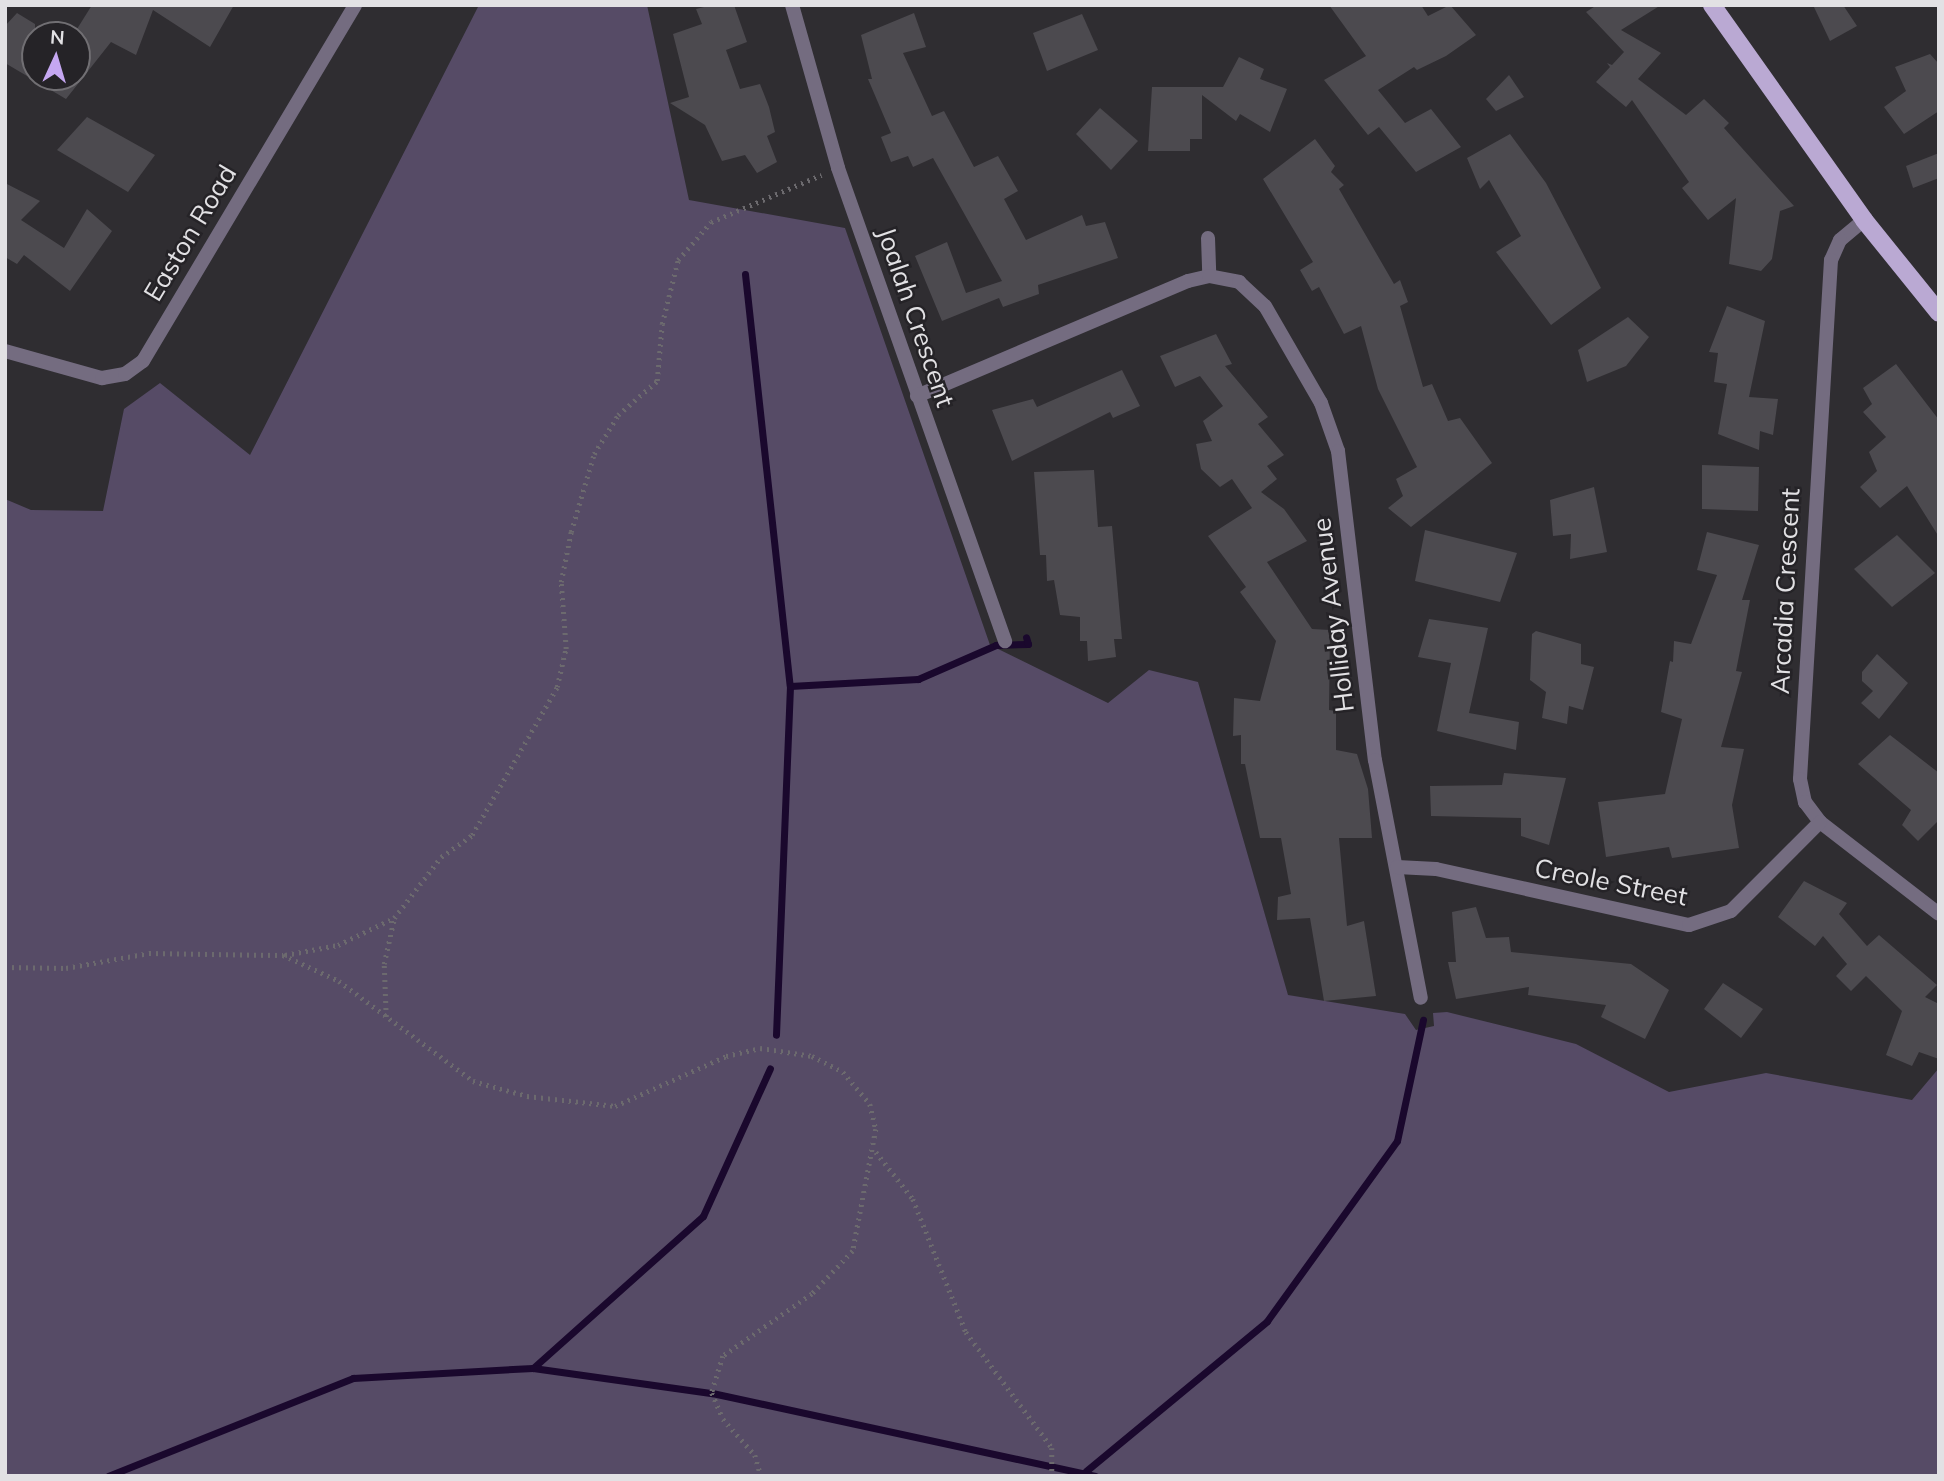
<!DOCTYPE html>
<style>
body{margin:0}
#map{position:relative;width:1944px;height:1481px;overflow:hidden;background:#2f2d31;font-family:Mulish,sans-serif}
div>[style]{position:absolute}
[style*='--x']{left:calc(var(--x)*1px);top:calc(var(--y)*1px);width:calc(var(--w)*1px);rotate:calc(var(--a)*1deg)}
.green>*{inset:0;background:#564b66}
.stream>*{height:7px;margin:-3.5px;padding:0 3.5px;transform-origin:3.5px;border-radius:3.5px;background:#1a082d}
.building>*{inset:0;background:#4c4a4f}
.path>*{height:4.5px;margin-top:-2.25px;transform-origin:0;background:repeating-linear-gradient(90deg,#6c6a6e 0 2px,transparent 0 7px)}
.street>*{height:14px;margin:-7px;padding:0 7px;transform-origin:7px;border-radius:7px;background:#746c80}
.primary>*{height:18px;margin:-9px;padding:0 9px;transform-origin:9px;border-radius:9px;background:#baa9d3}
span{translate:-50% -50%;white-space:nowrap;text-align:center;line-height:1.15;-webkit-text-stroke:5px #252327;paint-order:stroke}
.street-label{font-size:26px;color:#e2e1e4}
.frame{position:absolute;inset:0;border:7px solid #e2e1e4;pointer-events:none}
.north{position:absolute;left:21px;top:21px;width:70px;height:70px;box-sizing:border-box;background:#252327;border:2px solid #716f73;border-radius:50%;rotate:4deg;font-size:19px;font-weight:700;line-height:28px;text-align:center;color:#e2e1e4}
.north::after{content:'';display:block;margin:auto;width:24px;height:32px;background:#c5a7f1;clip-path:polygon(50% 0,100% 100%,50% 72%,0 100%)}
</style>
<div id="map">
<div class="green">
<i style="clip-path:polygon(479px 5px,647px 5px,689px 200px,845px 228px,990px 645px,1108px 703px,1149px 670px,1198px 682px,1288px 995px,1405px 1014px,1416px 1030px,1434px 1026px,1433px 1013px,1447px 1012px,1576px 1044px,1669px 1092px,1766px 1073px,1912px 1100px,1939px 1068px,1939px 1476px,5px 1476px,5px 499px,31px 510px,103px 511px,124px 409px,160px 383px,250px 455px)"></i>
</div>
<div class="stream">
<i style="--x:745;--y:274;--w:414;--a:83.8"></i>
<i style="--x:790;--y:686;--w:349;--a:92.3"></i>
<i style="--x:790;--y:686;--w:128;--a:-3.1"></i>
<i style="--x:918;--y:679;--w:85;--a:-23.6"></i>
<i style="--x:996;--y:645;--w:32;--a:-2"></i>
<i style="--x:1028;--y:644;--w:7;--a:-106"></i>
<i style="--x:533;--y:1368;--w:228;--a:-41.8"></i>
<i style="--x:703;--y:1216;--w:162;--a:-65.6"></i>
<i style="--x:1086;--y:1471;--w:235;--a:-39.6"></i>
<i style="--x:1267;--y:1321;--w:222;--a:-54.2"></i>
<i style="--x:1397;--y:1141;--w:124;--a:-77.9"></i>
<i style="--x:108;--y:1476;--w:264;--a:-21.8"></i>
<i style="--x:353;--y:1378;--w:180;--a:-3.2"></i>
<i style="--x:533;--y:1368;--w:181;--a:8"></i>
<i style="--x:712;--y:1393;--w:392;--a:12.2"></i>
</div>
<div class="building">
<i style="clip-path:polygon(92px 5px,234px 5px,210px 47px,153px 10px,136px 55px,111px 42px,66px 99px,5px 63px,5px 26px,17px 13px,35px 24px,35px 77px,77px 77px,77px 29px)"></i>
<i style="clip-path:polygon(712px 5px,734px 5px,747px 42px,726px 50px,740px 89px,760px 84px,769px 107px,775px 132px,767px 136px,777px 162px,757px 173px,745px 155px,722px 161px,705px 125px,670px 103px,689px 97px,673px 34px,702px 24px,696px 9px)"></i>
<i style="clip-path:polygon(1329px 5px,1421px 5px,1428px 16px,1450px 5px,1476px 35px,1446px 56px,1417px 70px,1414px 67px,1378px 90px,1405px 123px,1431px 109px,1461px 147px,1416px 172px,1379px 127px,1368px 135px,1324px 80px,1366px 56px)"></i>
<i style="clip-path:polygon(1597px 5px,1661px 5px,1621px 30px,1661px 53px,1638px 79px,1686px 115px,1704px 99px,1729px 123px,1724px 128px,1794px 206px,1780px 211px,1772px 259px,1761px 271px,1729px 264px,1736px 198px,1708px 220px,1682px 188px,1689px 182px,1632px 100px,1626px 107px,1596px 82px,1610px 67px,1607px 63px,1612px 65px,1624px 52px,1586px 12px)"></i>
<i style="clip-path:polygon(1813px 5px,1843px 5px,1857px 26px,1830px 41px)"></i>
<i style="clip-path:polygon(914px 13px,926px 47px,903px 53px,932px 116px,944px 111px,974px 167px,998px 156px,1018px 191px,1004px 199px,1026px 240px,1082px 215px,1086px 226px,1105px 222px,1118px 258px,1038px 285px,1039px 294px,1003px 307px,999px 298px,942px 321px,915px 256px,947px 242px,966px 293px,1002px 281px,933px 158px,913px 167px,908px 156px,891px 162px,881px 137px,891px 133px,868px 79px,872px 79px,861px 35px)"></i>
<i style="clip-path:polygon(1082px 14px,1098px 50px,1047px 71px,1033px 33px)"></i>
<i style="clip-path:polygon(1930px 54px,1939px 64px,1939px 111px,1904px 134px,1884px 107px,1906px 91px,1895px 67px)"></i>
<i style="clip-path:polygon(1239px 57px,1264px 69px,1260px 79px,1287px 89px,1270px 132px,1240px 114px,1236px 121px,1202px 95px,1202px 139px,1190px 139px,1190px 151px,1148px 151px,1152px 87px,1223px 87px)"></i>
<i style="clip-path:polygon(1509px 75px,1524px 97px,1496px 111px,1486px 99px)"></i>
<i style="clip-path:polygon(1100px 108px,1138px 141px,1111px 170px,1076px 134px)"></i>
<i style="clip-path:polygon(87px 117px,155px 155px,128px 192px,57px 150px)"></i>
<i style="clip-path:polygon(1510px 134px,1546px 183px,1601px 288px,1551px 325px,1496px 252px,1521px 236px,1489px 180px,1480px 189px,1467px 158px)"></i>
<i style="clip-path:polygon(1315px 139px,1335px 166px,1331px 172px,1344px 185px,1339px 189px,1394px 284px,1400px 280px,1408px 302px,1400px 306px,1423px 387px,1432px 384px,1448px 421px,1460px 418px,1492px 463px,1411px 527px,1388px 508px,1403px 496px,1396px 479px,1417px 467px,1378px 389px,1361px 326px,1344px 334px,1319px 287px,1312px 291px,1300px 270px,1313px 262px,1263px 179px)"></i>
<i style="clip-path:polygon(1939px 153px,1939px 178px,1913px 188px,1906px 166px)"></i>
<i style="clip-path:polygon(5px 183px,40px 201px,21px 220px,64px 248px,87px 209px,112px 231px,70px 291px,24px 255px,17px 264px,5px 257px)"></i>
<i style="clip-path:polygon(1727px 306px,1765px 321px,1749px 397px,1778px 399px,1773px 435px,1760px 431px,1759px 450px,1718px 434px,1727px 384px,1714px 382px,1718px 353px,1709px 352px)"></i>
<i style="clip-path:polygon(1628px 317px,1649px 337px,1626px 366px,1587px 382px,1578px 350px)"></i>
<i style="clip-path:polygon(1216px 334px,1232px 364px,1225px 366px,1268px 417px,1258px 424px,1284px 455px,1267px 466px,1277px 479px,1261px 492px,1284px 509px,1307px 541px,1267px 562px,1312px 629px,1330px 630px,1329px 710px,1336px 711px,1336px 750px,1357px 754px,1368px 789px,1372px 838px,1339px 838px,1347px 926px,1364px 921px,1376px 996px,1324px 1001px,1310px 918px,1277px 920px,1278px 897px,1291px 894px,1281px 838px,1260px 838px,1245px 764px,1241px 764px,1241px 735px,1233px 736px,1234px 698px,1260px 701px,1276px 641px,1240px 592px,1246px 587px,1208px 536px,1252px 508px,1232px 479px,1220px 487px,1201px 469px,1196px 444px,1212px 441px,1203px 421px,1223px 406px,1200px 376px,1175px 387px,1160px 356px)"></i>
<i style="clip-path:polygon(1896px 364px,1939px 420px,1939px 537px,1907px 486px,1880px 508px,1860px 487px,1877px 471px,1869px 452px,1886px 437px,1863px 412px,1872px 404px,1863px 388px)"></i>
<i style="clip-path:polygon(1122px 370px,1140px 406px,1113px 418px,1110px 412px,1012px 461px,992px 410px,1033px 399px,1037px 407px)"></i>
<i style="clip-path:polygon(1702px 465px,1759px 467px,1758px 511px,1702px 509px)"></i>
<i style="clip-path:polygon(1094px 470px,1098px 527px,1112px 526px,1122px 639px,1114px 639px,1116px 657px,1088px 661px,1087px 641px,1080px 641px,1080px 617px,1060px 615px,1054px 580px,1047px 581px,1046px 555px,1040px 555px,1034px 472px)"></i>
<i style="clip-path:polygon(1594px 487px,1607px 552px,1570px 559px,1571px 534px,1553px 536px,1550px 500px)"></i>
<i style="clip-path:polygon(1425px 530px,1517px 553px,1500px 602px,1415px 581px)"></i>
<i style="clip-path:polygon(1707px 532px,1759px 545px,1742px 600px,1750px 600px,1736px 671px,1742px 672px,1721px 747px,1744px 749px,1732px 805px,1739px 848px,1672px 858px,1669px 847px,1606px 857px,1598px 802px,1665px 794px,1682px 719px,1661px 712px,1670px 661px,1673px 662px,1674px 641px,1691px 644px,1717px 575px,1697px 570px)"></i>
<i style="clip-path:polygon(1897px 535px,1935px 573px,1892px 607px,1854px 569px)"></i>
<i style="clip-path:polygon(1429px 619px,1488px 628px,1469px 713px,1519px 722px,1516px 750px,1437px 731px,1451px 663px,1418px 657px)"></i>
<i style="clip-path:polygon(1536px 631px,1581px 644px,1581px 664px,1594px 667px,1583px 710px,1569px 706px,1567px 724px,1542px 718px,1546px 692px,1530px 680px,1532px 634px)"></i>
<i style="clip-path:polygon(1877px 654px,1908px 683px,1879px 719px,1861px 703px,1873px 691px,1862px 681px,1862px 672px)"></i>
<i style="clip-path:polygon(1890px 735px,1939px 773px,1939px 820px,1918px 841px,1902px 825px,1911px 810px,1858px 764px)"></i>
<i style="clip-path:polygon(1504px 773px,1566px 778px,1549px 845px,1521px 836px,1521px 818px,1431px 816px,1430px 786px,1502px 785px)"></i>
<i style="clip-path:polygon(1804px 881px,1847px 903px,1839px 914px,1867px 946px,1879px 935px,1937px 985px,1925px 997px,1939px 1004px,1939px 1059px,1919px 1052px,1912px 1066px,1886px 1055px,1902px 1011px,1866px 976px,1851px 991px,1836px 976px,1847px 964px,1823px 936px,1815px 946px,1778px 917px)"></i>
<i style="clip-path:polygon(1476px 907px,1486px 938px,1509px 937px,1511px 952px,1631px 964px,1669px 990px,1645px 1039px,1601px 1017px,1606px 1005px,1528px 995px,1529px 987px,1456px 999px,1448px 962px,1456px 962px,1452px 912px)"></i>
<i style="clip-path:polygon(1723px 983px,1763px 1009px,1741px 1038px,1704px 1009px)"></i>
</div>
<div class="path">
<i style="--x:285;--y:955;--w:54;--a:-10.7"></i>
<i style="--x:338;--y:945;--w:62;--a:-25.7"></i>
<i style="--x:394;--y:918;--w:77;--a:-52.4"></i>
<i style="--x:441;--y:857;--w:38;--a:-35"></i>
<i style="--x:472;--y:835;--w:171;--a:-60.1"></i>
<i style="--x:557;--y:687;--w:39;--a:-77"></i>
<i style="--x:566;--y:649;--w:67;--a:-94.3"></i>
<i style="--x:561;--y:582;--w:51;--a:-78.7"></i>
<i style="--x:571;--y:532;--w:81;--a:-73.6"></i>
<i style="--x:594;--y:454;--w:46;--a:-58.4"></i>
<i style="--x:618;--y:415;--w:52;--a:-41.1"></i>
<i style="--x:657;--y:381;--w:57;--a:-85"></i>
<i style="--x:662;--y:324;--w:66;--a:-76"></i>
<i style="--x:678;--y:260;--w:50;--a:-49"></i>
<i style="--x:711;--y:222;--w:120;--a:-23.1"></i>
<i style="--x:5;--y:967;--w:61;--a:0.9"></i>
<i style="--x:66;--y:968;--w:84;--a:-10.2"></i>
<i style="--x:149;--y:953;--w:134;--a:0.9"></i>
<i style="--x:283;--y:955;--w:62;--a:24.9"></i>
<i style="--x:339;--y:981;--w:167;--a:36.7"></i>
<i style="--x:473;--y:1081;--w:56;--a:15.5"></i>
<i style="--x:527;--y:1096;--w:89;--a:6.5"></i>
<i style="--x:615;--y:1106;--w:122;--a:-24.2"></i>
<i style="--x:726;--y:1056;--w:35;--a:-13"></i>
<i style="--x:760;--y:1048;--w:53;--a:8.7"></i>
<i style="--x:812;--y:1056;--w:35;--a:27"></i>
<i style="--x:843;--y:1072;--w:42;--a:49.8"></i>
<i style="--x:870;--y:1104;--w:26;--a:77"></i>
<i style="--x:876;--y:1129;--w:124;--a:100.7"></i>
<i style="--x:853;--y:1251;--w:59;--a:133.6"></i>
<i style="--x:812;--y:1294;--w:108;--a:145.1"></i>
<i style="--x:723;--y:1356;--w:39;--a:107"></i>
<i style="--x:712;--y:1393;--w:28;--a:67"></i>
<i style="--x:723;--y:1419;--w:48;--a:48.4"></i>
<i style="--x:755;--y:1455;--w:22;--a:74"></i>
<i style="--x:386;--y:1017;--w:53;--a:-92.2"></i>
<i style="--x:384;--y:964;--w:46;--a:-77.5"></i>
<i style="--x:876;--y:1152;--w:60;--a:51.8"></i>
<i style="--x:913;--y:1199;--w:143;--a:68.3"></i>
<i style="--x:966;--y:1332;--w:144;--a:53.4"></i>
<i style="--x:1052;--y:1448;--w:28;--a:90"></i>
</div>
<div class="street">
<i style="--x:792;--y:5;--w:169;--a:74.2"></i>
<i style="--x:838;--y:168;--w:502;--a:70.55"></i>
<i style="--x:1864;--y:220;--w:31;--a:140"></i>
<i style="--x:1840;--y:240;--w:22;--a:114"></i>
<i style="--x:1831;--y:260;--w:520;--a:93.42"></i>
<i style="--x:1800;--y:779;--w:24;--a:78"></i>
<i style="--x:1805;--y:802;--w:25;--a:53"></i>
<i style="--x:1820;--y:822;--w:150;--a:37.7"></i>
<i style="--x:1208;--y:238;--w:38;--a:88"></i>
<i style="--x:5;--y:351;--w:101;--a:15.6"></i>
<i style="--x:102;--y:378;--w:23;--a:-10"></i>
<i style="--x:125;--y:374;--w:22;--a:-36"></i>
<i style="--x:143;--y:361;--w:414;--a:-59.2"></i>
<i style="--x:917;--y:396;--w:294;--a:-23"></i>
<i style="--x:1188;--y:281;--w:22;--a:-13"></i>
<i style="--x:1209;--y:276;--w:31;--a:11"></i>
<i style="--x:1239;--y:282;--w:35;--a:43"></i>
<i style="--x:1265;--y:306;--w:112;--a:60"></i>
<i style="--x:1321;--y:403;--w:51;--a:70.5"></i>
<i style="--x:1338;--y:451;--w:311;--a:83.2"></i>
<i style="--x:1375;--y:760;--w:242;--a:79.1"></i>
<i style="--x:1397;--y:867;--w:39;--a:3"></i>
<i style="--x:1436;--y:869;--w:259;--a:12.5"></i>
<i style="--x:1689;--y:925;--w:44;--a:-18.4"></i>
<i style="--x:1731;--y:911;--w:126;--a:-45"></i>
</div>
<div class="primary">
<i style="--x:1712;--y:5;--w:263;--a:54.7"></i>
<i style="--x:1864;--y:220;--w:119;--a:51.1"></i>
</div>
<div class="street-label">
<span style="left:190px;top:233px;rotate:-59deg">Easton Road</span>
<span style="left:916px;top:317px;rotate:71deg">Joalah Crescent</span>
<span style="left:1785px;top:591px;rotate:-87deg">Arcadia Crescent</span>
<span style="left:1333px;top:615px;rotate:-97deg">Holliday Avenue</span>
<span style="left:1611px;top:882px;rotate:11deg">Creole Street</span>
</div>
<div class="frame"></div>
<div class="north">N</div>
</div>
